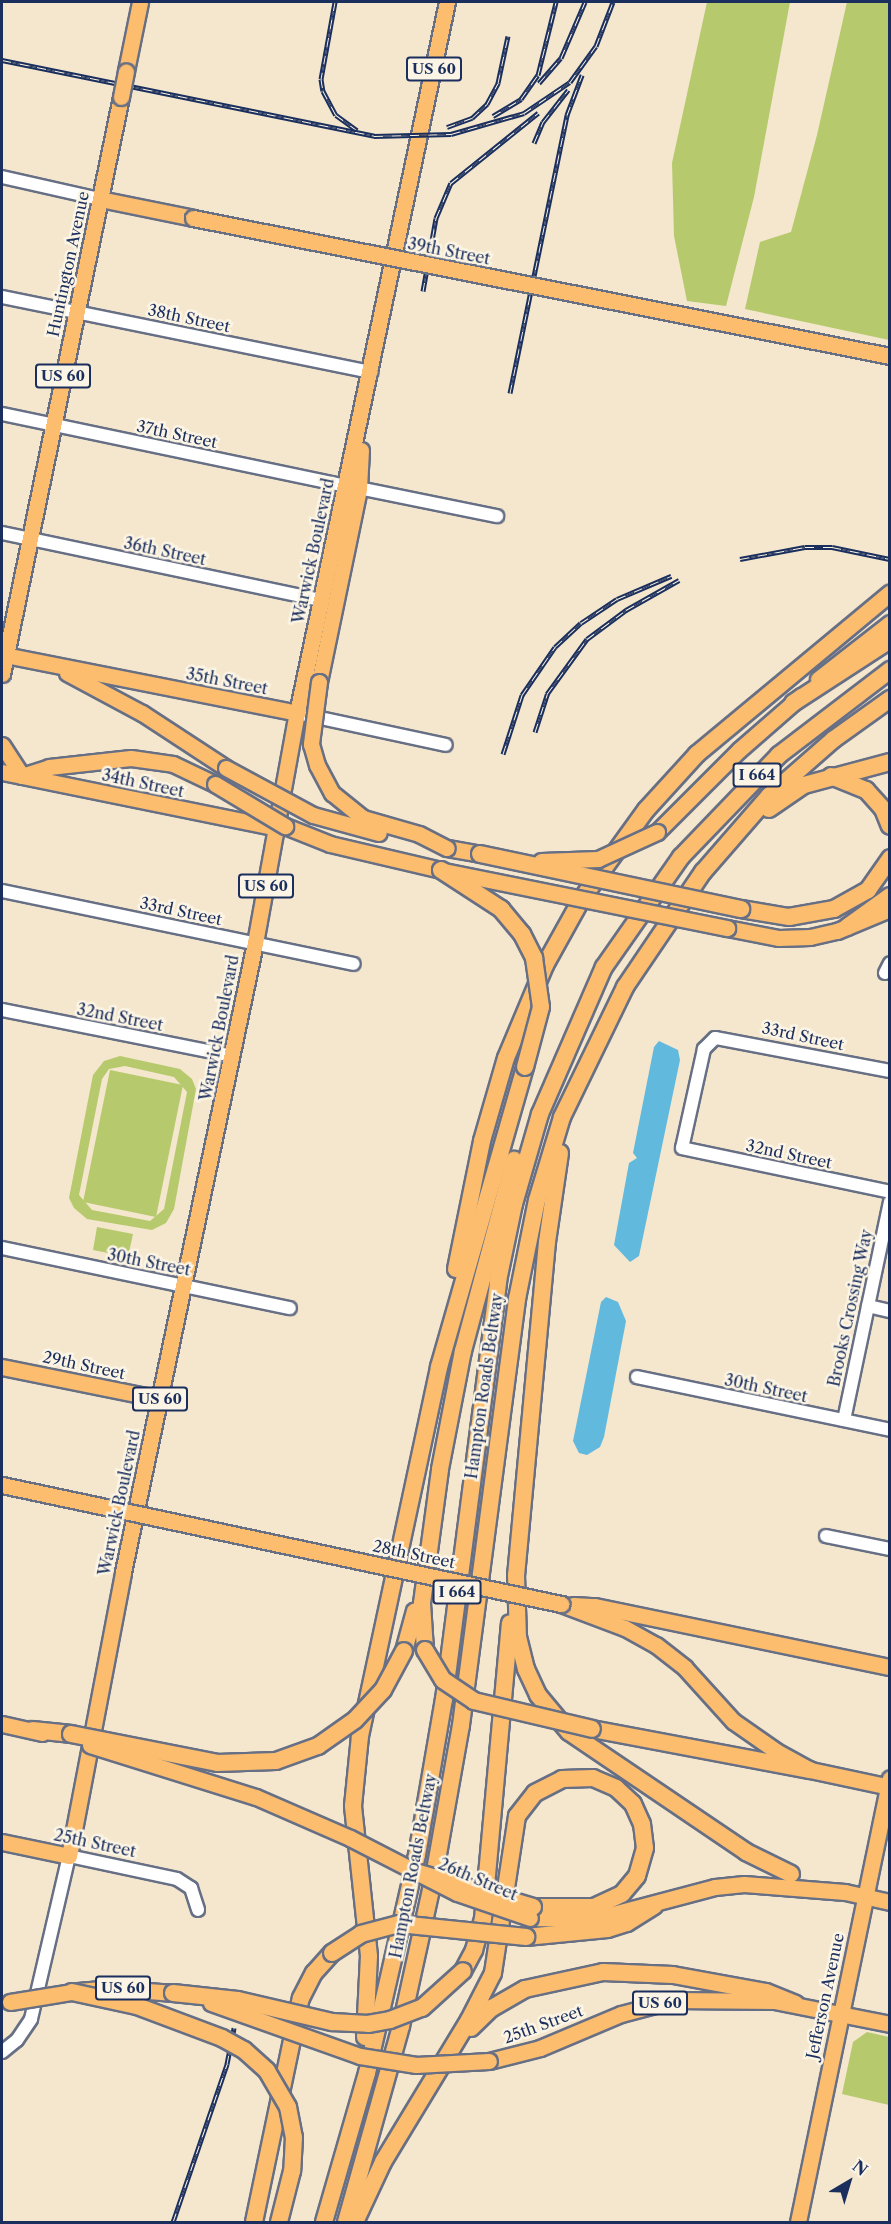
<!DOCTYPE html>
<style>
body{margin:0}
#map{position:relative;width:891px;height:2224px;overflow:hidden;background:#f4e7cd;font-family:"Libre Caslon Text",serif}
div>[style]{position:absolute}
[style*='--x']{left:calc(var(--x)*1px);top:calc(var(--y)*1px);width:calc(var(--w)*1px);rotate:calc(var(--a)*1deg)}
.green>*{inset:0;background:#b6ca6d}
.water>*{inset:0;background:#61b9de}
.roads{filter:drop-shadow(2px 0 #676f85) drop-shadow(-2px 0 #676f85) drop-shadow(0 2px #676f85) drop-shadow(0 -2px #676f85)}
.minor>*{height:12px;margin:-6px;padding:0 6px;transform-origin:6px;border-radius:6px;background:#fff}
.major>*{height:15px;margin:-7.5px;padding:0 7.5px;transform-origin:7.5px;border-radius:7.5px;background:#fcbd6e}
.highway>*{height:16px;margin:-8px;padding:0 8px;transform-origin:8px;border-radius:8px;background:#fcbd6e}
.rail>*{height:5px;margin-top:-2.5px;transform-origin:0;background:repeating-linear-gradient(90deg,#fcf5e5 0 9px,#1b2f5e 0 18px);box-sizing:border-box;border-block:2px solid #1b2f5e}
.bridges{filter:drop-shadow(2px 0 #676f85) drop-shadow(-2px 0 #676f85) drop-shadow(0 2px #676f85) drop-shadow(0 -2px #676f85)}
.major-bridge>*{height:15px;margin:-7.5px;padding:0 7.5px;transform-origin:7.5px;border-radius:7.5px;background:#fcbd6e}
.highway-bridge>*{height:16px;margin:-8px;padding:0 8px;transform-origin:8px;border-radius:8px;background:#fcbd6e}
span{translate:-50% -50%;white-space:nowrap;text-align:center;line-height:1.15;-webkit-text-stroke:5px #fcf5e5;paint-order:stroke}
.shield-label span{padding:2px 4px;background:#fcf5e5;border:2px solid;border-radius:4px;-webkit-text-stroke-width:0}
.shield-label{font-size:15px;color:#1b2f5e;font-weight:700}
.street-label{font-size:16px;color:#1b2f5e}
.frame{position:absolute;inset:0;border:3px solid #1b2f5e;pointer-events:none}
.north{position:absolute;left:819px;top:2152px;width:60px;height:60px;-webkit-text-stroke:4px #fcf5e5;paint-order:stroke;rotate:38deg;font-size:16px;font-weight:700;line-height:24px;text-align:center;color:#1b2f5e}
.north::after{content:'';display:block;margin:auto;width:21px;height:27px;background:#1b2f5e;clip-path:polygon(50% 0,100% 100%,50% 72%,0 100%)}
</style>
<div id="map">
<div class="green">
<i style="clip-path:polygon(707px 2px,790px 2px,754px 197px,726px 306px,687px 301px,674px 236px,672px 163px)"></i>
<i style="clip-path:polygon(847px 2px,889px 2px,889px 340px,745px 309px,760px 242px,791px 232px,817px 135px)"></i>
<i style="clip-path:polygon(evenodd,120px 1056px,180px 1069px,192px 1079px,196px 1089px,174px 1209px,166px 1223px,152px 1230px,87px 1219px,74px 1208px,69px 1198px,93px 1075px,104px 1061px,120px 1056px,125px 1066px,174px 1077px,187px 1092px,164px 1209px,150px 1221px,92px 1210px,79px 1195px,102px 1079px,109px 1069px,125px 1066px)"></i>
<i style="clip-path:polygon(110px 1070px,183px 1085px,156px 1217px,83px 1202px)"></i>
<i style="clip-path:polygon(97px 1227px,133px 1234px,128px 1257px,93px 1250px)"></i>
<i style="clip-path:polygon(867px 2032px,889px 2037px,889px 2105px,842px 2094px,853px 2042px)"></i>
</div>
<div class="water">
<i style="clip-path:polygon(659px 1041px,678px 1050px,680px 1060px,639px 1256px,630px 1262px,614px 1245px,629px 1163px,637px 1158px,633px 1153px,654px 1047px)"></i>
<i style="clip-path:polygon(606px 1297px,618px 1302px,626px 1321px,604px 1437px,600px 1447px,587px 1455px,579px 1453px,573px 1441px,601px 1302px)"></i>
</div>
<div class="roads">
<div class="minor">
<i style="--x:2;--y:177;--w:100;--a:12.7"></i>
<i style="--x:2;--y:297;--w:377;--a:11.5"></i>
<i style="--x:2;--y:414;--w:351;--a:11.8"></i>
<i style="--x:359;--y:488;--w:141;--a:11.5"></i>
<i style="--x:2;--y:533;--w:326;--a:11.9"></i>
<i style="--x:297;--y:713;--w:152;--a:12.1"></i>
<i style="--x:2;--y:891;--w:359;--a:11.7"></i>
<i style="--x:885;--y:973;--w:11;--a:-63"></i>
<i style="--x:2;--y:1010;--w:235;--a:11.3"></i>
<i style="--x:890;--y:1071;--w:178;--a:-169.3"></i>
<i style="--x:715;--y:1038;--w:16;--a:135"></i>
<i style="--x:704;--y:1049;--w:101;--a:102.5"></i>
<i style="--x:682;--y:1148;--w:213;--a:11.9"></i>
<i style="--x:2;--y:1248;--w:294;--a:11.8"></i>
<i style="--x:868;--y:1306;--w:23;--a:13"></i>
<i style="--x:637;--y:1377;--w:258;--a:11.8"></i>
<i style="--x:844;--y:1420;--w:223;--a:-78.1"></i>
<i style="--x:826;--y:1536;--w:65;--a:11.5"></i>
<i style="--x:2;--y:2052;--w:19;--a:-39"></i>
<i style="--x:17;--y:2040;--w:25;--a:-56"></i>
<i style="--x:31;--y:2019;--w:167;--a:-76.9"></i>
<i style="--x:69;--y:1856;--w:110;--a:12"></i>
<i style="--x:177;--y:1879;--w:17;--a:33"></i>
<i style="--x:191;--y:1888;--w:23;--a:72"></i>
</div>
<div class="major">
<i style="--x:126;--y:71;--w:70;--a:-78.5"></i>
<i style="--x:100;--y:199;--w:95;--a:11.5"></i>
<i style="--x:5;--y:655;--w:298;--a:11.2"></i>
<i style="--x:67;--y:673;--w:85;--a:28.1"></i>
<i style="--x:142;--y:713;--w:100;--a:33.2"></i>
<i style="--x:2;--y:674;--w:589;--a:-78.35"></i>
<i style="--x:818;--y:679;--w:91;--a:-37.9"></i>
<i style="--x:319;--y:682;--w:198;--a:-78.3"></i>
<i style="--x:359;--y:488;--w:38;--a:-87"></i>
<i style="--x:2;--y:745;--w:37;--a:57"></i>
<i style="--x:2;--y:772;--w:281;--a:11.5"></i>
<i style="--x:22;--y:776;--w:28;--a:-18"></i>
<i style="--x:49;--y:767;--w:82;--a:-6.3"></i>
<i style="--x:131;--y:758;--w:42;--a:8.1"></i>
<i style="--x:173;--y:764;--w:47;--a:25.5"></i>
<i style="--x:285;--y:826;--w:48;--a:21.8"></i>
<i style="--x:330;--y:844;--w:114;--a:13.2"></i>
<i style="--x:657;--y:832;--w:116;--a:-45"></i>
<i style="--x:739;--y:750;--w:82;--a:-41.1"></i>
<i style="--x:447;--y:848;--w:34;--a:10"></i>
<i style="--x:727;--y:928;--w:53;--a:10.9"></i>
<i style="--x:779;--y:938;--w:31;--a:-2"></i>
<i style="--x:810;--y:937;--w:28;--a:-13"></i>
<i style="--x:837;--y:931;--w:57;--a:-22.5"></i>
<i style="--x:2;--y:1367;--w:161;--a:11.4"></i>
<i style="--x:561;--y:1604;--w:68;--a:20.6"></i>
<i style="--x:625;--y:1628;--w:35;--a:29"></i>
<i style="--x:656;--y:1645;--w:37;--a:38"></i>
<i style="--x:685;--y:1668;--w:72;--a:47.8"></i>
<i style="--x:733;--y:1721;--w:52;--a:34.9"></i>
<i style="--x:776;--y:1751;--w:39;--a:29"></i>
<i style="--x:810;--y:1770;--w:82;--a:12"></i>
<i style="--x:573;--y:1605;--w:22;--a:3"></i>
<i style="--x:595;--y:1606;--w:301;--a:11.7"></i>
<i style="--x:2;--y:1724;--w:41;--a:12.7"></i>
<i style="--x:2;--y:1842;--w:68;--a:11.8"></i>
<i style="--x:69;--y:1856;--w:289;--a:-79.2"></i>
<i style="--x:123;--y:1572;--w:643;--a:-78.15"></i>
<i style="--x:255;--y:943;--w:234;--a:-79.7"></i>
<i style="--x:297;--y:713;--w:727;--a:-78.09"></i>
<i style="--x:530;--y:1918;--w:64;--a:0.9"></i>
<i style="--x:594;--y:1919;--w:125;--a:-14.8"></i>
<i style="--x:715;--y:1887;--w:29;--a:-6"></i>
<i style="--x:744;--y:1884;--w:101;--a:4.5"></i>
<i style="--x:845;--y:1892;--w:46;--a:12.5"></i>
<i style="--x:78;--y:1991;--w:32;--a:-5"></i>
<i style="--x:110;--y:1988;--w:63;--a:4.5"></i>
<i style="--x:489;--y:2061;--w:53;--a:-14.3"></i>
<i style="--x:540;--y:2048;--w:88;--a:-22.8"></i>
<i style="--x:621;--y:2014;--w:55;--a:-14.8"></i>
<i style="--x:674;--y:2000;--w:100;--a:0.6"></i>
<i style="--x:774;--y:2001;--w:118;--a:11.2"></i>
<i style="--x:798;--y:2222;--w:453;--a:-78.3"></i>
</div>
<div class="highway">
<i style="--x:793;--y:703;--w:116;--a:-33"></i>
<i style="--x:831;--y:776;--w:38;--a:22"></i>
<i style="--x:866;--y:790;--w:25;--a:48"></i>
<i style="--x:883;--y:809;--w:18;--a:68"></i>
<i style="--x:769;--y:809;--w:42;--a:-34.4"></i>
<i style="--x:804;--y:785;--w:89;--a:-15"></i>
<i style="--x:741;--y:909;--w:49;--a:9.5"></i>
<i style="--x:789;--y:917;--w:46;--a:-10.1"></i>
<i style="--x:834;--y:909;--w:39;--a:-29"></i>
<i style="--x:868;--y:890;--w:39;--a:-55"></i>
<i style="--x:847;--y:927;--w:53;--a:-35.8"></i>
<i style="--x:560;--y:1153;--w:90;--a:98.3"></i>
<i style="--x:547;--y:1242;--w:334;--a:95.3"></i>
<i style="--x:516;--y:1575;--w:62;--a:88.2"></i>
<i style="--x:518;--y:1637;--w:33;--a:76"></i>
<i style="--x:526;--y:1669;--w:29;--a:65"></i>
<i style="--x:538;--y:1695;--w:48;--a:50"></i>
<i style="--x:569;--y:1732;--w:214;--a:34.1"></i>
<i style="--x:746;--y:1852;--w:50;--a:26.1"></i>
<i style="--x:456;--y:1269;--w:131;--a:-78.5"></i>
<i style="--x:482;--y:1141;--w:86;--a:-73.9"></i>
<i style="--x:506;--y:1058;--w:101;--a:-67.2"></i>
<i style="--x:545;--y:965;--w:74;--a:-61"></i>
<i style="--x:581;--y:900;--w:111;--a:-54.2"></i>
<i style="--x:646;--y:810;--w:76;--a:-47.7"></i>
<i style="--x:697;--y:754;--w:251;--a:-39.7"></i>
<i style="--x:425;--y:1650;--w:47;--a:-93.7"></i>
<i style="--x:422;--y:1603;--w:135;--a:-82.3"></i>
<i style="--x:440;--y:1469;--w:120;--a:-79"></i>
<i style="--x:463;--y:1351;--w:198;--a:-75"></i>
<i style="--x:404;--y:1651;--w:41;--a:-74.6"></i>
<i style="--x:592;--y:1729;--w:222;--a:10.7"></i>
<i style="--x:33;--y:1730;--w:38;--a:6"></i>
<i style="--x:526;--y:1937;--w:82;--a:-5.6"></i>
<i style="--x:608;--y:1929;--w:20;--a:-18"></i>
<i style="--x:627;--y:1923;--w:32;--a:-32"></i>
<i style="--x:463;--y:1971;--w:24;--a:-62"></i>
<i style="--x:474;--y:1950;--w:32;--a:-74"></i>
<i style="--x:483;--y:1919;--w:297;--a:-84.8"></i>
<i style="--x:471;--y:2028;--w:29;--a:-44"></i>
<i style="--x:492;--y:2008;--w:38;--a:-30"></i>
<i style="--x:525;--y:1989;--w:80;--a:-12.3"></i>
<i style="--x:603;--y:1972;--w:70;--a:2.5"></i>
<i style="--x:673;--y:1975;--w:95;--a:10.4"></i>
<i style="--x:766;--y:1992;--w:32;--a:22"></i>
<i style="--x:365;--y:2037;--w:81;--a:-87.2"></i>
<i style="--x:369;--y:1956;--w:151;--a:-96.1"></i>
<i style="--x:353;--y:1806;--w:70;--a:-84.3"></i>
<i style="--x:360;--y:1736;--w:377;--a:-77.9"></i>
<i style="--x:439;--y:1367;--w:312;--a:-74"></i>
<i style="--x:357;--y:2218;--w:62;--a:-65.1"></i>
<i style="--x:383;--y:2162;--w:166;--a:-58.8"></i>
<i style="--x:469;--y:2020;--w:53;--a:-62.9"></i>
<i style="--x:493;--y:1973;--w:159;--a:-81.3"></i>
<i style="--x:517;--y:1816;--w:29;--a:-52"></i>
<i style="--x:535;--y:1793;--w:30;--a:-27"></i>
<i style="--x:562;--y:1779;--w:31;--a:-2"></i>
<i style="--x:593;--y:1778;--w:25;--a:23"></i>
<i style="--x:616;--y:1788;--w:23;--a:43"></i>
<i style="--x:633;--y:1804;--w:22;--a:66"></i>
<i style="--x:642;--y:1824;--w:24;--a:83"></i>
<i style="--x:645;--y:1848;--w:29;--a:106"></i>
<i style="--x:637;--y:1876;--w:23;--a:130"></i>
<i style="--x:622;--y:1894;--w:31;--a:155"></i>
<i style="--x:594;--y:1907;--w:61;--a:180"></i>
<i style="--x:254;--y:2222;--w:229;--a:-78.2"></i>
<i style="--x:301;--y:1998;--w:28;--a:-63"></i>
<i style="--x:314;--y:1973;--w:27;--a:-48"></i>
<i style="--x:324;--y:2222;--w:155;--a:-73.9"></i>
<i style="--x:367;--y:2073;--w:224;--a:-77.1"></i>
<i style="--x:417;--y:1855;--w:158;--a:-80.2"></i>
<i style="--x:444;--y:1699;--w:421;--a:-82.6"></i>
<i style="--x:498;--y:1281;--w:79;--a:-78.3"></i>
<i style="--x:514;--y:1204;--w:94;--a:-73.9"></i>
<i style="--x:540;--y:1114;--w:160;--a:-66.5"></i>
<i style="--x:604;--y:967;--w:134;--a:-55"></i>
<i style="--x:681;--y:857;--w:141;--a:-46.1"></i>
<i style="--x:779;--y:755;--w:140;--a:-37.4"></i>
<i style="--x:346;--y:2222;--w:204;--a:-74.3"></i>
<i style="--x:401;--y:2026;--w:159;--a:-77.6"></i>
<i style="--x:435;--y:1871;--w:148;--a:-79.9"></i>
<i style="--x:461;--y:1725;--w:430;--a:-82.5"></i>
<i style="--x:517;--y:1299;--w:101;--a:-78.6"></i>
<i style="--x:537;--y:1200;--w:87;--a:-73.2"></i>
<i style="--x:562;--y:1117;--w:144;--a:-64.1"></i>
<i style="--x:625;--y:987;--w:139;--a:-55.9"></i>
<i style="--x:703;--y:872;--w:101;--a:-49"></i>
<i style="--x:769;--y:796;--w:86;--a:-41.2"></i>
<i style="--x:834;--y:739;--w:69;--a:-35.5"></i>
</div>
</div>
<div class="rail">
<i style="--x:335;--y:2;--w:78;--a:100.3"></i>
<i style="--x:321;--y:79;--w:12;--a:81"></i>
<i style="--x:323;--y:91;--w:27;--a:62"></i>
<i style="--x:336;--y:115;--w:26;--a:36"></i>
<i style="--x:2;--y:60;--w:380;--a:11.5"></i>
<i style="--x:374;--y:136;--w:77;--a:-1.5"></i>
<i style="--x:451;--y:134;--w:76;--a:-16"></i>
<i style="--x:524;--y:113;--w:55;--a:-34"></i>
<i style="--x:570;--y:82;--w:44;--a:-54.2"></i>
<i style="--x:596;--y:46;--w:47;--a:-68.9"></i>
<i style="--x:539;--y:83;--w:33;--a:-49"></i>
<i style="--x:561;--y:58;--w:61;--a:-66.8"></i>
<i style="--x:493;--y:116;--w:33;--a:-31"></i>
<i style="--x:521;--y:99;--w:29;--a:-55"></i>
<i style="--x:538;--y:75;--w:75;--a:-76.1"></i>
<i style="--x:447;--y:127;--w:27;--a:-20"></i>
<i style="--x:472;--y:118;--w:21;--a:-43"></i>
<i style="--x:487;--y:104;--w:24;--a:-62"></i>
<i style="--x:498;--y:83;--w:48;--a:-78"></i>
<i style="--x:534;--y:143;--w:23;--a:-67"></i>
<i style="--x:543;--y:122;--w:41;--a:-52"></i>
<i style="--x:423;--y:291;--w:74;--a:-79.9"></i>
<i style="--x:436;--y:218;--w:38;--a:-67"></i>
<i style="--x:451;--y:183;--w:112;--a:-38.8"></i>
<i style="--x:510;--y:393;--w:284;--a:-78.4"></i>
<i style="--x:567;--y:115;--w:43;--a:-69.4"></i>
<i style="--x:740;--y:559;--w:66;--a:-10.5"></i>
<i style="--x:805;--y:547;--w:27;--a:0"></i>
<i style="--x:832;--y:547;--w:59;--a:11.7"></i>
<i style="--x:535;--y:732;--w:40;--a:-72"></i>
<i style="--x:547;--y:694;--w:68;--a:-54"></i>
<i style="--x:587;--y:639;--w:49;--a:-36.6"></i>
<i style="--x:626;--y:610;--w:61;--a:-29.5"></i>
<i style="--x:503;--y:754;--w:62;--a:-72.1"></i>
<i style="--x:522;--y:695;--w:58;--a:-55.5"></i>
<i style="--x:555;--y:647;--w:35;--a:-43"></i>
<i style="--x:581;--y:623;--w:43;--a:-33.7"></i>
<i style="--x:617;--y:599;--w:59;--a:-23.1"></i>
<i style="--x:173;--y:2222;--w:167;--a:-71.1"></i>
<i style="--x:227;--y:2064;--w:37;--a:-79"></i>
</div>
<div class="bridges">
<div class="major-bridge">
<i style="--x:121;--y:97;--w:26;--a:-79"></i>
<i style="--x:193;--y:218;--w:711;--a:11.2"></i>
<i style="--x:319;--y:682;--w:63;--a:97.4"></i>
<i style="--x:311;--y:744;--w:22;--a:74"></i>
<i style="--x:317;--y:765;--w:32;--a:62"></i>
<i style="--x:332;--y:793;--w:40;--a:39"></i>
<i style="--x:363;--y:818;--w:58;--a:15.9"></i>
<i style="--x:419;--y:834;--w:31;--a:27"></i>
<i style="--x:226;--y:768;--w:99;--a:28.4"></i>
<i style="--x:313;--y:815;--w:68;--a:15.3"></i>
<i style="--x:215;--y:784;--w:82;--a:31"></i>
<i style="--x:541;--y:861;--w:57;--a:-2"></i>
<i style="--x:598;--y:859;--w:65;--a:-24.6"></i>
<i style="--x:444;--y:871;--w:289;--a:11.4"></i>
<i style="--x:2;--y:1485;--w:572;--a:12.02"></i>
<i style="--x:90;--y:1745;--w:174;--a:17.4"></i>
<i style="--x:256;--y:1797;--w:103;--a:23.6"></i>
<i style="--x:350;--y:1838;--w:120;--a:27.2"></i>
<i style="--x:457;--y:1893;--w:77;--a:18.9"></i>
<i style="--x:10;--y:2002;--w:63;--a:-9.2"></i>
<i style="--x:211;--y:2003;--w:158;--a:19.6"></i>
<i style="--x:360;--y:2056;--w:57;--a:9.1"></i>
<i style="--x:416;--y:2065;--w:73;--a:-3.1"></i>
</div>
<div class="highway-bridge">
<i style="--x:480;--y:854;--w:267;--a:11.9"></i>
<i style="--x:441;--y:870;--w:72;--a:33"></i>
<i style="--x:501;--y:909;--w:33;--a:50"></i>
<i style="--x:522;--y:934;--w:27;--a:63"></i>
<i style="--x:534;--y:958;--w:49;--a:81.9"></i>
<i style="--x:541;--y:1007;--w:62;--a:104.9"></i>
<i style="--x:425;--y:1650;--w:35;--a:59"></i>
<i style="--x:443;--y:1680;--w:37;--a:34"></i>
<i style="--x:474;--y:1701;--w:121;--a:13.3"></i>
<i style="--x:71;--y:1734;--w:149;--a:11.2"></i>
<i style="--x:217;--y:1763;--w:59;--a:-1.9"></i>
<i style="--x:276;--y:1761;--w:45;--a:-19.7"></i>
<i style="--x:318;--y:1746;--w:45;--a:-35.1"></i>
<i style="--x:355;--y:1720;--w:41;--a:-47"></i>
<i style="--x:383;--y:1690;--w:44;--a:-61.7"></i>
<i style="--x:419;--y:1873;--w:119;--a:16.6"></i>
<i style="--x:332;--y:1953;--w:35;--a:-33"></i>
<i style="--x:361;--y:1934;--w:39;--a:-15"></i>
<i style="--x:399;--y:1924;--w:128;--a:5.8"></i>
<i style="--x:72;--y:1992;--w:66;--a:12.2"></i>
<i style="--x:137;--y:2006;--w:91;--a:20.6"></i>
<i style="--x:222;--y:2038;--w:25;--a:29"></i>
<i style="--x:244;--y:2050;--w:31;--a:42"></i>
<i style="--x:267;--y:2071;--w:42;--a:59.7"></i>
<i style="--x:288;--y:2107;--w:31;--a:79"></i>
<i style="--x:294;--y:2137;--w:34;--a:93"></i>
<i style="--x:292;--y:2171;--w:53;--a:104.3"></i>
<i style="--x:173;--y:1993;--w:65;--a:6.1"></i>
<i style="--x:238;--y:2000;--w:97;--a:13.2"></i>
<i style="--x:332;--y:2022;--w:36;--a:3"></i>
<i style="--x:368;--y:2024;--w:22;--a:-10"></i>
<i style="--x:390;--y:2020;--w:34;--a:-21"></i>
<i style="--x:422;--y:2008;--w:55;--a:-42.1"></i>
</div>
</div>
<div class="shield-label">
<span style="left:434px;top:69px">US 60</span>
<span style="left:63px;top:376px">US 60</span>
<span style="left:757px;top:775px">I 664</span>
<span style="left:266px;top:886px">US 60</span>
<span style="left:160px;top:1399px">US 60</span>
<span style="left:457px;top:1592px">I 664</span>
<span style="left:123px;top:1988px">US 60</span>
<span style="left:660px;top:2003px">US 60</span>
</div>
<div class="street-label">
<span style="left:449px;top:251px;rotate:11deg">39th Street</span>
<span style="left:68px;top:264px;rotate:-78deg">Huntington Avenue</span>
<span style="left:189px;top:318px;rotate:12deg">38th Street</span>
<span style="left:177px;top:434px;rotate:12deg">37th Street</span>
<span style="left:165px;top:551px;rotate:12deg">36th Street</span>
<span style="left:313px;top:551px;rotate:-78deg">Warwick Boulevard</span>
<span style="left:227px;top:681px;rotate:11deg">35th Street</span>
<span style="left:143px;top:783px;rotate:12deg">34th Street</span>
<span style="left:181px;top:911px;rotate:12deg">33rd Street</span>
<span style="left:120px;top:1017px;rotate:11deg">32nd Street</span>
<span style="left:219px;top:1028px;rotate:-79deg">Warwick Boulevard</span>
<span style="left:803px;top:1036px;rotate:12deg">33rd Street</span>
<span style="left:789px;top:1154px;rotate:12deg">32nd Street</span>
<span style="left:149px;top:1262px;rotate:11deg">30th Street</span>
<span style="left:850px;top:1308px;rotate:-78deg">Brooks Crossing Way</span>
<span style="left:84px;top:1365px;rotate:12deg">29th Street</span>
<span style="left:484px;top:1386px;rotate:-82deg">Hampton Roads Beltway</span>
<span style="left:766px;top:1388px;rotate:12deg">30th Street</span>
<span style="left:119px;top:1503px;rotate:-78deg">Warwick Boulevard</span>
<span style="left:414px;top:1554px;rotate:12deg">28th Street</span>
<span style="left:95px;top:1843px;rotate:12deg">25th Street</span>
<span style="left:413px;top:1866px;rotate:-79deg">Hampton Roads Beltway</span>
<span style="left:478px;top:1879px;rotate:23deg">26th Street</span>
<span style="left:825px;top:1996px;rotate:-78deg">Jefferson Avenue</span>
<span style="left:543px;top:2024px;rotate:-20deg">25th Street</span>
</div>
<div class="frame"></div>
<div class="north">N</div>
</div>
